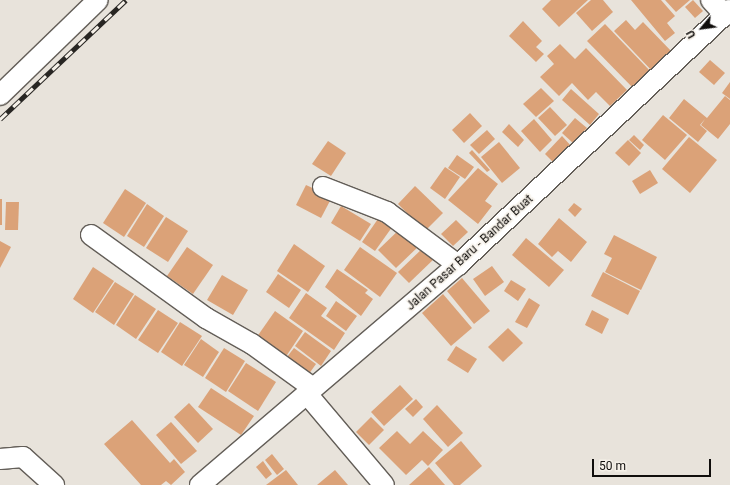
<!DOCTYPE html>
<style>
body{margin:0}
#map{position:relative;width:730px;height:485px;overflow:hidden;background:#e8e3db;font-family:Roboto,sans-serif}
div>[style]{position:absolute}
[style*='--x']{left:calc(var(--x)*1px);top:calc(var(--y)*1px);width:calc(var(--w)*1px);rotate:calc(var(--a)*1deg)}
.building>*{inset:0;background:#dba278}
.roads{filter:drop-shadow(1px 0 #635e58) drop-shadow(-1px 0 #635e58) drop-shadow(0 1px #635e58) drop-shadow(0 -1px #635e58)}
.minor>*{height:20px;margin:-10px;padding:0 10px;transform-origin:10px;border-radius:10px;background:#fff}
.rail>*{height:4.5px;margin-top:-2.25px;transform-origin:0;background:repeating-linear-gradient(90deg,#f5f0e8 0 9px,#282623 0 18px);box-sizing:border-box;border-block:1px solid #282623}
span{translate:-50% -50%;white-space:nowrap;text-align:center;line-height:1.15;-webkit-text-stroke:3px #f5f0e8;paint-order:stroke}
.street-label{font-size:12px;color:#100e0c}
.north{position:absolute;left:682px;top:8px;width:40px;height:40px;-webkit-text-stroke:3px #f5f0e8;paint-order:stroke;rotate:241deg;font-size:11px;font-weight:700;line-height:16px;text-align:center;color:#100e0c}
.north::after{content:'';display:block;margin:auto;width:14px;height:18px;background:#100e0c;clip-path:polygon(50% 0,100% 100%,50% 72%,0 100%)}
.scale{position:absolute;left:592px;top:459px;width:119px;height:18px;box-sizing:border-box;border:2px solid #100e0c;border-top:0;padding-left:5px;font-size:12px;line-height:14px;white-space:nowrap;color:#100e0c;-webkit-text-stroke:3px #f5f0e8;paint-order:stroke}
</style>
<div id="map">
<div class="building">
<i style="clip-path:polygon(551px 0,588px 0,559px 27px,542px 9px)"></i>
<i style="clip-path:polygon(591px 0,603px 0,613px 12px,592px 31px,576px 13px)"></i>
<i style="clip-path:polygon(631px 0,661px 0,675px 16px,667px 23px,675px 33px,665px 41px)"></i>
<i style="clip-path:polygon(665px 0,690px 0,676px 12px)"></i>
<i style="clip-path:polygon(693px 0,703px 11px,695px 18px,685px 7px)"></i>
<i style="clip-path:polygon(626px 20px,635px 30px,643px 22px,673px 53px,654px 73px,614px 31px)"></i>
<i style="clip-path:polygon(523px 21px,542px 41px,536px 47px,544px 54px,536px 62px,509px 36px)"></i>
<i style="clip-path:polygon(605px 24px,653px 74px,636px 91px,587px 41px)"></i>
<i style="clip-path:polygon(560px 44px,575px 59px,586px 48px,627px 90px,610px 106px,596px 92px,588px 100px,572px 83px,559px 96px,540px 77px,554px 64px,547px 56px)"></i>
<i style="clip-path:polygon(710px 60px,725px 73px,714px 85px,699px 72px)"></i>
<i style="clip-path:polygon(730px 82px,730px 99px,722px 93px)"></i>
<i style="clip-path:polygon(541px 88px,554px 101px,536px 117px,523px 104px)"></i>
<i style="clip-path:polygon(571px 89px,599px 114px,590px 125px,562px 100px)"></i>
<i style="clip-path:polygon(725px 96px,730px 100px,730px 124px,718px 139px,701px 125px,705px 119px,700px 125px,707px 131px,698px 142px,669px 118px,684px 99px,707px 118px)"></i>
<i style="clip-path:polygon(550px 107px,567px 125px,555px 136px,538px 118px)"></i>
<i style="clip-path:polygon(470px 113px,482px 126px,464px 143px,452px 130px)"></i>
<i style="clip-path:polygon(663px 115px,687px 135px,665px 160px,642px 140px)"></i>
<i style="clip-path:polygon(575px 118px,587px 128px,573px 143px,562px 133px)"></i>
<i style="clip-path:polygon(534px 119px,552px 140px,540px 152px,521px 131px)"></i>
<i style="clip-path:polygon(509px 124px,524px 140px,518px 147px,502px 132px)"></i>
<i style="clip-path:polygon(487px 130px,495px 139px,479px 154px,470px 145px)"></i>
<i style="clip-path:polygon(634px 135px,644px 145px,640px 150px,629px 140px)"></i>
<i style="clip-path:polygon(562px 136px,572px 147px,555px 164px,545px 154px)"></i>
<i style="clip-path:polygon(689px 137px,717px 160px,690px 193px,662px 169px)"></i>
<i style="clip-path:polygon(628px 140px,641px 153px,629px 166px,615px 153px)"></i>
<i style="clip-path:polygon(328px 141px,346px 153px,331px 176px,312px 164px)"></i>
<i style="clip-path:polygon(499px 142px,520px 168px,502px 183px,481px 157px)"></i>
<i style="clip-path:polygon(472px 150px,490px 170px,487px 172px,469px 153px)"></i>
<i style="clip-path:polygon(457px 155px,474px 167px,465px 179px,448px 168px)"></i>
<i style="clip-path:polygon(445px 167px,460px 177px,445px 199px,430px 188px)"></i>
<i style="clip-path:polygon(478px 168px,498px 184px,485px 201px,492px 206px,478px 224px,448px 200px)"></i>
<i style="clip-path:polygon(650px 170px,658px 183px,640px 194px,632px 181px)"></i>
<i style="clip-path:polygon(306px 185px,332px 197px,321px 218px,296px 205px)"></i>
<i style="clip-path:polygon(415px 186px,443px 213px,425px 231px,398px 204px)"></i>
<i style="clip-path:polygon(125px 189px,146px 203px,124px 237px,103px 223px)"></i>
<i style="clip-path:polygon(0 199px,2px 199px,2px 225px,0 225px)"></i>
<i style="clip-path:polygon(6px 202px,19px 202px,18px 230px,5px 230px)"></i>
<i style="clip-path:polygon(574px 203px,582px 209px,575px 217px,568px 210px)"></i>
<i style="clip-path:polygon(147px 204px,164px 216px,144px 247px,127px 236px)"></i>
<i style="clip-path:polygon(341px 206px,371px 224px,360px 241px,331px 223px)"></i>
<i style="clip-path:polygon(382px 213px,395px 223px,375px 251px,362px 242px)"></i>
<i style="clip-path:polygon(166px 217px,188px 231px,168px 262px,146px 248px)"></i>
<i style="clip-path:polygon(559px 218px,587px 242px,571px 262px,558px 251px,552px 257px,538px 244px)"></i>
<i style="clip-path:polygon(456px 220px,468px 232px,453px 246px,441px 234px)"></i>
<i style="clip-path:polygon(404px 225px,421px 244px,396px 268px,378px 250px)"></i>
<i style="clip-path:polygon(614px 235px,657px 257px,641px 290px,605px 272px,612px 258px,604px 254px)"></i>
<i style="clip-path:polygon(526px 238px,564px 270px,549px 287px,512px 255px)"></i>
<i style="clip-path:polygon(0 241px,11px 247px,0 268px)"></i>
<i style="clip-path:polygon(294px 244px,325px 266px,308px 292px,277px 271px)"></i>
<i style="clip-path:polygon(425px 246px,435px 258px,409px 283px,398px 272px)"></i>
<i style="clip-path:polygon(187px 247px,213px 265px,193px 294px,167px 276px)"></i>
<i style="clip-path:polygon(360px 247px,397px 273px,380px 297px,344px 270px)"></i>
<i style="clip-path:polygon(492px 266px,504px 282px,485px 296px,473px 279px)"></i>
<i style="clip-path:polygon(93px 267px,114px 281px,93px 313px,73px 299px)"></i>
<i style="clip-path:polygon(337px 269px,368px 290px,365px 293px,373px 299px,361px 316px,325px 287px)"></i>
<i style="clip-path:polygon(603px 272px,640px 291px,628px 315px,591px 296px)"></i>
<i style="clip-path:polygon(278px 274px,301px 290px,289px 308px,266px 292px)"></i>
<i style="clip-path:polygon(222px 275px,248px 290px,233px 315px,207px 300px)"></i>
<i style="clip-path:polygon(462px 278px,490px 311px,474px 324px,447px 291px)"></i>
<i style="clip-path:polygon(511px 280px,526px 289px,518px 301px,504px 291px)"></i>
<i style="clip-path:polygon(115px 282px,134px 294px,114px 325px,95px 312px)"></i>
<i style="clip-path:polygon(306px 293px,327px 308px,321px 316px,345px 333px,334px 350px,289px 318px)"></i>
<i style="clip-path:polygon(443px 294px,472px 328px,451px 346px,422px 313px)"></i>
<i style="clip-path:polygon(135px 295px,156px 309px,136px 339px,116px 325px)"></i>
<i style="clip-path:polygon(529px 298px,540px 305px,527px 328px,515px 322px)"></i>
<i style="clip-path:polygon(336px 301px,357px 316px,346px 331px,326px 316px)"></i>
<i style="clip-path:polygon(158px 310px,178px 323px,158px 353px,138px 340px)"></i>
<i style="clip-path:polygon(592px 310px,609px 319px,602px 334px,585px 325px)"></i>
<i style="clip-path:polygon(275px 311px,303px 331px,283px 361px,254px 341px)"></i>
<i style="clip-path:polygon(180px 322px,202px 336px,182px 366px,161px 352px)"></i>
<i style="clip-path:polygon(508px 328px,523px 343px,503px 362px,488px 347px)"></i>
<i style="clip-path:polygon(305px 332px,331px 351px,321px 366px,295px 346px)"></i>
<i style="clip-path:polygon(201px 339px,219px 352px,203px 377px,184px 365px)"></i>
<i style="clip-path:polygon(456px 346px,477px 359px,468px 373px,447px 360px)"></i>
<i style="clip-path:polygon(224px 348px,245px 361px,226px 392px,205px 378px)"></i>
<i style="clip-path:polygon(294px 348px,316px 364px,306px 378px,283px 362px)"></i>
<i style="clip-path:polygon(246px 363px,276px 382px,258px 411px,228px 391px)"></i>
<i style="clip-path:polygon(400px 385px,413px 399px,384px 426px,371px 412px)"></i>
<i style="clip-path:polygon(211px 388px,254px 416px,241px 435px,198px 407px)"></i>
<i style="clip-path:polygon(416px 399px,423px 407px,413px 417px,405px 409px)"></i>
<i style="clip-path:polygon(189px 403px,213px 429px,198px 443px,174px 417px)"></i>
<i style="clip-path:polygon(437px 405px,463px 433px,448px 447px,423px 419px)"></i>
<i style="clip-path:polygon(371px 417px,384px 430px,369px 445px,356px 432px)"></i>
<i style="clip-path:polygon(132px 420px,170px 463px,174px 459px,185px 472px,171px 485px,166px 481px,161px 485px,141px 485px,104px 444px)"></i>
<i style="clip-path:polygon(171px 422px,197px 451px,181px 464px,156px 435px)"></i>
<i style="clip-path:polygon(397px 431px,410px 444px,423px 431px,443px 450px,428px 466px,422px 460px,406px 475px,379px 448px)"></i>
<i style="clip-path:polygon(461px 441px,482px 466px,460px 485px,454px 485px,435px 463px)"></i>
<i style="clip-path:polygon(272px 454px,284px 469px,277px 475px,265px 460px)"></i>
<i style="clip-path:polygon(263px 461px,272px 474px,266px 479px,256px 467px)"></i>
<i style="clip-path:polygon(429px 467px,445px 485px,409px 485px)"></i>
<i style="clip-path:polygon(286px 470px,298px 485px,266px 485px)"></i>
<i style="clip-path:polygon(335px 470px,348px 485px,317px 485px)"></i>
</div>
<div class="roads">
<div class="minor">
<i style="--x:711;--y:0;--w:21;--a:47"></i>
<i style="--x:0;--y:95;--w:136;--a:-44.1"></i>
<i style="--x:323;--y:187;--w:69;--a:21.3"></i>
<i style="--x:387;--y:212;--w:89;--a:36.7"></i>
<i style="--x:91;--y:235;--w:142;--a:35.8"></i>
<i style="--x:206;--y:318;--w:53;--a:29.5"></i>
<i style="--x:252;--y:344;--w:75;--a:35.8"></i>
<i style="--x:307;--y:394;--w:119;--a:49.8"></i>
<i style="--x:0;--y:459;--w:23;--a:-5"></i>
<i style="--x:23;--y:457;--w:42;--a:42.1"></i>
<i style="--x:200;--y:485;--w:339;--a:-40.5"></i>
<i style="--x:458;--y:265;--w:373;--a:-43.2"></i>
</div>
</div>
<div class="rail">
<i style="--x:0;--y:119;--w:173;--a:-43.4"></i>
</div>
<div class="street-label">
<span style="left:470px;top:253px;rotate:-42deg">Jalan Pasar Baru - Bandar Buat</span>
</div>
<div class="north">U</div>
<div class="scale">50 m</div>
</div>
